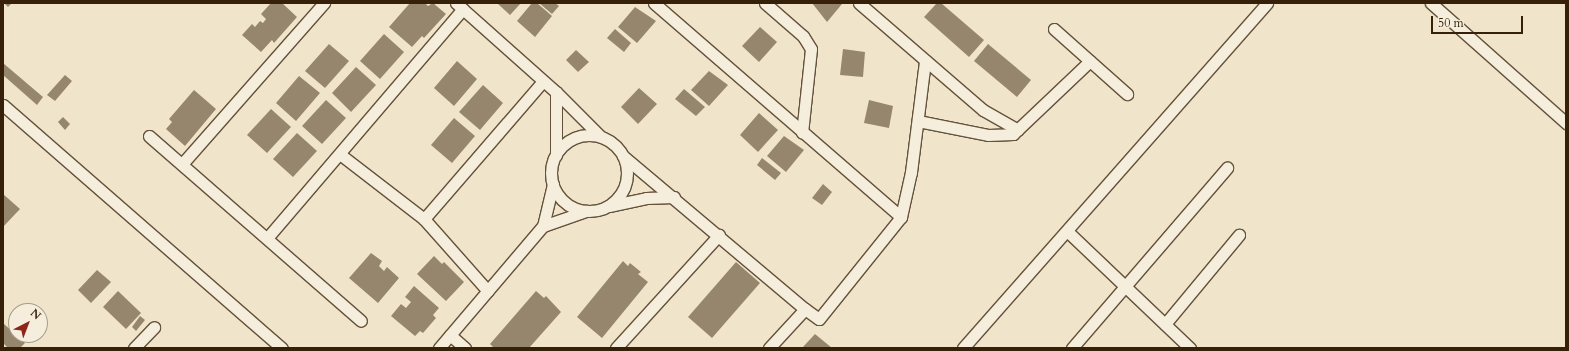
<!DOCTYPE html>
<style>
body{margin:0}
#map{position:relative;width:1569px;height:351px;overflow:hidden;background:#f0e5cb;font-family:Cardo,serif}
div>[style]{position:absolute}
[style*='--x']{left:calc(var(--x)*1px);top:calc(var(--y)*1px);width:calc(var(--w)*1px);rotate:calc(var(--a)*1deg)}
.building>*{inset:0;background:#97866e}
.roads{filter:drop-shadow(1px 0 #65513a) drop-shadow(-1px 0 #65513a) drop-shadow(0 1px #65513a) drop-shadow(0 -1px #65513a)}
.street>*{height:11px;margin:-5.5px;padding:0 5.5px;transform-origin:5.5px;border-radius:5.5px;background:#f5eedd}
.street>.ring{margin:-5.5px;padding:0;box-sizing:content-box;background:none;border:11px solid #f5eedd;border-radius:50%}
span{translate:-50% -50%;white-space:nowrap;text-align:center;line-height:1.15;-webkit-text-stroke:4px #f5eedd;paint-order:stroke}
.frame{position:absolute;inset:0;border:4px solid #372009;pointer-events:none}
.north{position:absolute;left:8px;top:303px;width:40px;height:40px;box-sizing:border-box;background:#f5eedd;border:1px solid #a99c88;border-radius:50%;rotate:42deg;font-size:11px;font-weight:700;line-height:16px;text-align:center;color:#372009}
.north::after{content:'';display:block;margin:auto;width:14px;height:18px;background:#8f2418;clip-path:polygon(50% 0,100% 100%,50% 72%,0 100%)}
.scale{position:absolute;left:1431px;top:16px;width:92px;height:18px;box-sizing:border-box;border:2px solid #372009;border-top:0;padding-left:5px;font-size:12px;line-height:14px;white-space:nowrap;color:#372009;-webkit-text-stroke:3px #f5eedd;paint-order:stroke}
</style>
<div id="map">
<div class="building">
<i style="clip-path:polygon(4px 3px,12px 3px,8px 7px)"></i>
<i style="clip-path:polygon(271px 3px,282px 3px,297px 17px,274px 43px,272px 40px,261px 52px,242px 35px,252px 24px,255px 27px,260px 21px,263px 23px,266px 19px,261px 14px)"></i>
<i style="clip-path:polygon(410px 3px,425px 3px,428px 6px,433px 3px,446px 14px,424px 38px,422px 36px,412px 47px,389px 27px)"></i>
<i style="clip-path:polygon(497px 3px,521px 3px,510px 15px)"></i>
<i style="clip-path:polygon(532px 3px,537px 3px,552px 16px,535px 37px,517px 21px)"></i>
<i style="clip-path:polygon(539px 3px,555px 3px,559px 6px,552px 14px)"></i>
<i style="clip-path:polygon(812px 3px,841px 3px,842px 4px,827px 22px)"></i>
<i style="clip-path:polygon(937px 3px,941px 3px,984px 40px,969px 57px,924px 17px)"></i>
<i style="clip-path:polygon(635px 7px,656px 21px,637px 43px,618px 27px)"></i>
<i style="clip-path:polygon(760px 27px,777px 42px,759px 62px,742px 46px)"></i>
<i style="clip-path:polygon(615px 29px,631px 43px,624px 52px,607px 38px)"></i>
<i style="clip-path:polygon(384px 34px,404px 52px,380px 79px,360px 61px)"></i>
<i style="clip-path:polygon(329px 44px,349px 61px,325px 88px,305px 71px)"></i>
<i style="clip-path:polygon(988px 44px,1031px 80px,1017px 97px,974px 61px)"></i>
<i style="clip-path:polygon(843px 49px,865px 52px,863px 77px,840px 75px)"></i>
<i style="clip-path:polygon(576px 50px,589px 62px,578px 72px,566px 60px)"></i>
<i style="clip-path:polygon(457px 61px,477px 79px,454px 106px,434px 88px)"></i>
<i style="clip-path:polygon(3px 63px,43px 97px,37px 105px,3px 75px)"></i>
<i style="clip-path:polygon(356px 67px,376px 85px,351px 112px,332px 93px)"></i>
<i style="clip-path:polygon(709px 71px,728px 85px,709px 106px,691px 90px)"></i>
<i style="clip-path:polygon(65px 75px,72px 81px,55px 101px,47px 95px)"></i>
<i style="clip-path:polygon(299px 76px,320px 93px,296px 121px,276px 103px)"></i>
<i style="clip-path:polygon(483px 85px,503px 103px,480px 130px,459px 112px)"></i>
<i style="clip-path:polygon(639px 88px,657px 104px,638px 124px,621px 107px)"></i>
<i style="clip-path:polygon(684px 89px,705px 107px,696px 116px,675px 99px)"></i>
<i style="clip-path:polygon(194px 90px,216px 109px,185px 146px,166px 129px,172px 122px,169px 119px)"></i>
<i style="clip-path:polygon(326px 100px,346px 118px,322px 144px,302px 126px)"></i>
<i style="clip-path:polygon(869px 100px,893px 106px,889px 128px,864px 123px)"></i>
<i style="clip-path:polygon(271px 109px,291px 127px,267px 153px,247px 135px)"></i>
<i style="clip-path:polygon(759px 113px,778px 130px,758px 152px,740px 135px)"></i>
<i style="clip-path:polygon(63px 117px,70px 124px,65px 130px,58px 122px)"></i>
<i style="clip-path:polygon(454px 118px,475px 136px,452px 163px,431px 145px)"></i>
<i style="clip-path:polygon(297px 133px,317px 151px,293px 177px,273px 159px)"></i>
<i style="clip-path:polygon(784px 136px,804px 150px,786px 172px,767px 156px)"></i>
<i style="clip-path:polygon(762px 158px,781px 173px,775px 180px,757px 165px)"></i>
<i style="clip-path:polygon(823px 184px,832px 192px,822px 205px,812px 198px)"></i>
<i style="clip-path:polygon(3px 194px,20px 209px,3px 227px)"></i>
<i style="clip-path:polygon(371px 253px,382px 261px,379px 266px,384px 271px,387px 267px,399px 278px,378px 303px,349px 278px)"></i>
<i style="clip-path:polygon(434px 256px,442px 264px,444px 262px,464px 282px,446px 301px,417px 274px)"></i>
<i style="clip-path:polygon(623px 261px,628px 266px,630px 263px,641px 272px,638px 274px,648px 282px,602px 338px,577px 317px)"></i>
<i style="clip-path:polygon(736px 262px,760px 283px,712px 338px,688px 317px)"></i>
<i style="clip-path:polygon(97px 270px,111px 282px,91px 303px,78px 290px)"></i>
<i style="clip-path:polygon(414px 286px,439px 308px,433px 315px,436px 318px,423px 333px,420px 331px,415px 336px,391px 316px,401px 304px,406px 308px,411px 302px,405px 297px)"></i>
<i style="clip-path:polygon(118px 291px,141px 313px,126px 329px,103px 307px)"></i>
<i style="clip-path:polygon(536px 291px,544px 298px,546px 296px,561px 312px,529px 348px,494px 348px,490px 344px)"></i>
<i style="clip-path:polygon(140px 316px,145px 320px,136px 331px,132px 327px)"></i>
<i style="clip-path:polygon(3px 323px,25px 343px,20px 348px,8px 348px,3px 343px)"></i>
<i style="clip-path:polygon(815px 334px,832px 348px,802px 348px)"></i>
</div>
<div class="roads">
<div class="street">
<i style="--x:456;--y:3;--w:134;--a:41.7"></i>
<i style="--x:556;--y:92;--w:62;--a:45"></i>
<i style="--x:654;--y:3;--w:327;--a:40.9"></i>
<i style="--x:765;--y:3;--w:50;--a:41"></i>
<i style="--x:803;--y:36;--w:15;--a:58"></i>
<i style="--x:811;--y:49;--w:84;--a:96.1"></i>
<i style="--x:859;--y:3;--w:164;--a:40.8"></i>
<i style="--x:983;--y:110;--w:40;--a:29.7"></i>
<i style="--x:1431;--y:3;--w:181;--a:41.6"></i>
<i style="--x:1054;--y:29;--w:98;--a:41.7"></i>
<i style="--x:3;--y:105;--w:370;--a:41.1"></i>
<i style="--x:918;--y:121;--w:71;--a:11.3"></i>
<i style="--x:988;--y:135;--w:25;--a:-2"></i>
<i style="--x:1013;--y:134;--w:106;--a:-43.5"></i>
<i class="ring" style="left:551px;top:135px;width:65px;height:65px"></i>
<i style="--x:149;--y:136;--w:281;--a:41.1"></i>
<i style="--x:341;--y:155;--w:105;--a:37.6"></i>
<i style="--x:424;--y:219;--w:96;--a:48.4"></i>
<i style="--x:556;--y:155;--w:63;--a:-90"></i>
<i style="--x:623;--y:156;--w:238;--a:40.1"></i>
<i style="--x:805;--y:309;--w:17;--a:36"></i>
<i style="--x:819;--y:319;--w:131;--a:-51.2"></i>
<i style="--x:901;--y:217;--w:46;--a:-77.5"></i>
<i style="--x:911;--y:172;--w:112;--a:-82.8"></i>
<i style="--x:182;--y:164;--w:215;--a:-48.6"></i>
<i style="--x:609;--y:206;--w:38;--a:-12"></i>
<i style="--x:646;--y:198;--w:28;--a:-2"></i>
<i style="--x:424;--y:219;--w:182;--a:-49.2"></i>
<i style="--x:543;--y:226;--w:46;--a:-19.2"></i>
<i style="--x:1067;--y:231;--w:170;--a:43.6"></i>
<i style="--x:268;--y:237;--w:300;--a:-49.5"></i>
<i style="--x:1165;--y:324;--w:116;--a:-50.3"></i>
<i style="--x:450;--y:335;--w:20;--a:41"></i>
<i style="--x:134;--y:348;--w:29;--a:-46"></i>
<i style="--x:439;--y:348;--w:160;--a:-49.6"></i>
<i style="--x:543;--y:226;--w:43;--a:-76.6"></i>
<i style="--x:616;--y:348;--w:153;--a:-47.7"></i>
<i style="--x:769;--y:348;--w:53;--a:-47.3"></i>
<i style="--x:963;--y:348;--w:460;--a:-48.6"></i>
<i style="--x:1072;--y:348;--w:238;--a:-49.3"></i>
</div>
</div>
<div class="frame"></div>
<div class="north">N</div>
<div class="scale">50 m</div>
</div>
